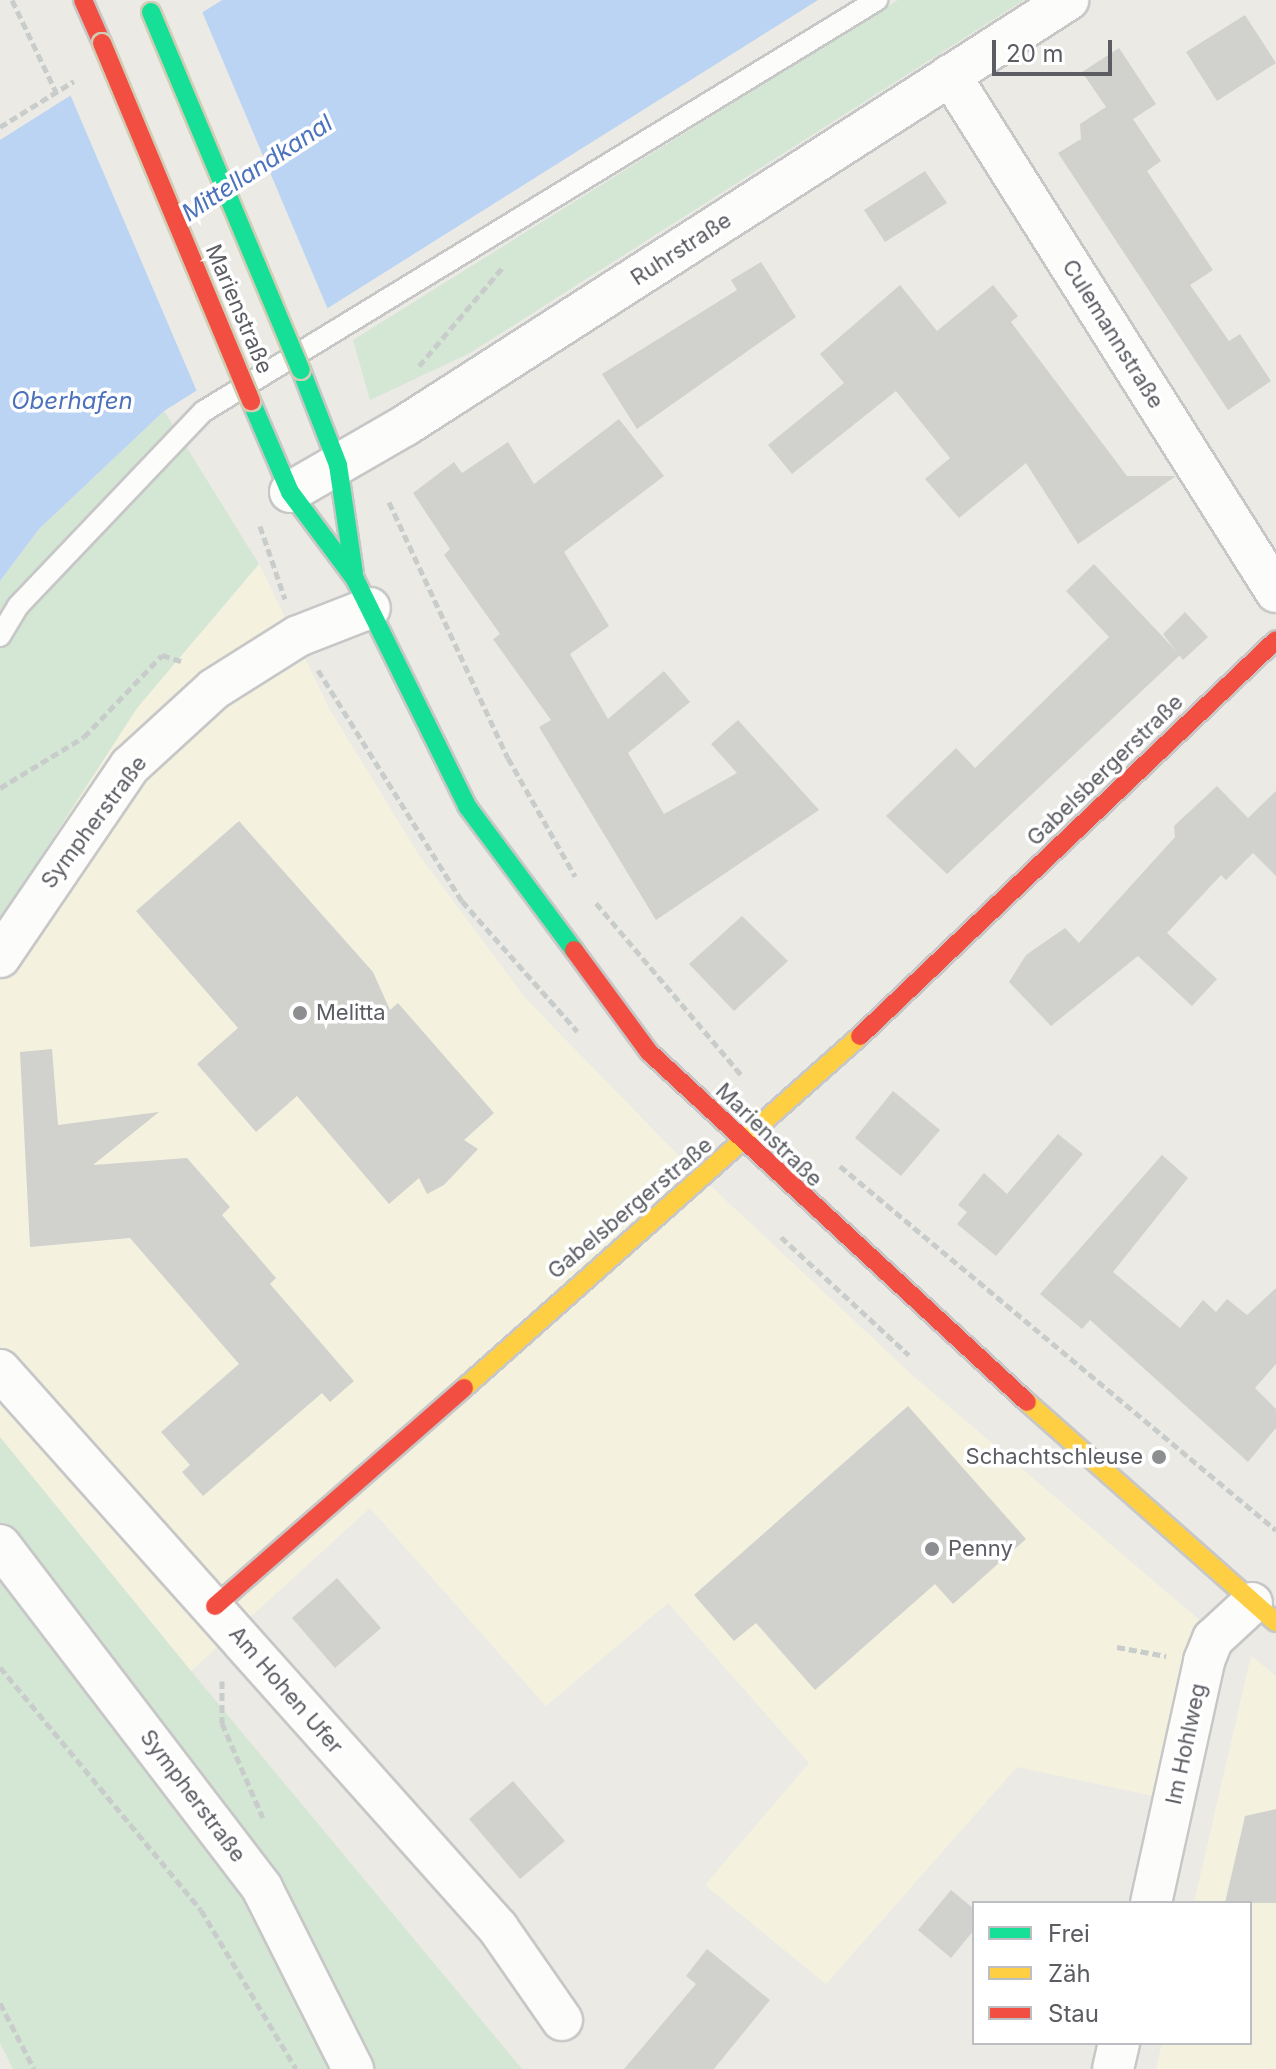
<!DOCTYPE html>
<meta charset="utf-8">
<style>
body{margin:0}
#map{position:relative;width:1276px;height:2069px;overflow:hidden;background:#ebeae5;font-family:Inter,sans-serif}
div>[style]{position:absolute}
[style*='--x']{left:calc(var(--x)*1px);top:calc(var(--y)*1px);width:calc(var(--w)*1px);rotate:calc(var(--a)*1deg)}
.commercial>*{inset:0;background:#f4f2df}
.green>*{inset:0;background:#d4e6d4}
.water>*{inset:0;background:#bbd4f3}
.pier>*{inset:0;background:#ebeae5}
.building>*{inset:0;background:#d1d1ce}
.path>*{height:5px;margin-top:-2.5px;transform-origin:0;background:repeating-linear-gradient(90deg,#c8ccca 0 8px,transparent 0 12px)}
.roads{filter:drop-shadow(2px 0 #c7c7c7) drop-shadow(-2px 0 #c7c7c7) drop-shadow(0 2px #c7c7c7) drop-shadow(0 -2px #c7c7c7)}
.lane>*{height:20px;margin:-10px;padding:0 10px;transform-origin:10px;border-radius:10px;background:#fcfcfb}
.street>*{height:40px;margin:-20px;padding:0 20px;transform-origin:20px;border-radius:20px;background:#fcfcfb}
.fast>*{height:18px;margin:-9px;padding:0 9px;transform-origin:9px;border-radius:9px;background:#16e098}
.slow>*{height:18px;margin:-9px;padding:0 9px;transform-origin:9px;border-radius:9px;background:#ffcf43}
.jam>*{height:18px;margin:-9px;padding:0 9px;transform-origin:9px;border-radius:9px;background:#f24e42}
.bridges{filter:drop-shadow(2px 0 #d1cdb5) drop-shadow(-2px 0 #d1cdb5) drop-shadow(0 2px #d1cdb5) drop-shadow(0 -2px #d1cdb5)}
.fast-bridge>*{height:18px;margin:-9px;padding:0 9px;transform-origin:9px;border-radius:9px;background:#16e098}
.jam-bridge>*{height:18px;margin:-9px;padding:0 9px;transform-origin:9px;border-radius:9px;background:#f24e42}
.dots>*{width:22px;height:22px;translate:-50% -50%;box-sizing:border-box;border:4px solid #fff;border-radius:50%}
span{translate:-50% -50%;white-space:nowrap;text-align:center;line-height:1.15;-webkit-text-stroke:7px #fff;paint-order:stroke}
.street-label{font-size:22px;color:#5b5d63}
.poi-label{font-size:22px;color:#5b5d63}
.left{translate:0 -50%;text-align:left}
.right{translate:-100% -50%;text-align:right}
.water-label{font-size:24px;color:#4b72bb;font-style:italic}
.legend{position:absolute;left:972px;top:1901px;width:280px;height:144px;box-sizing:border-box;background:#fff;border:2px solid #bdbec1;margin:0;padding:10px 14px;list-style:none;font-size:24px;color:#5b5d63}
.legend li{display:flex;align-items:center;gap:16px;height:40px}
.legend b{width:40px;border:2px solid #bdbec1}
.scale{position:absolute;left:992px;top:40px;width:120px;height:36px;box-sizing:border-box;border:4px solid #5b5d63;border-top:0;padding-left:10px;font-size:24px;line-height:28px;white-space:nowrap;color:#5b5d63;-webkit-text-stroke:6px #fff;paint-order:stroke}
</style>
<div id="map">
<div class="commercial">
<i style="clip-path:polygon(259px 564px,330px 710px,419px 855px,526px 999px,680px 1157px,912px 1375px,1203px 1623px,1184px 1657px,1185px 1689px,1158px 1797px,1017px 1767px,826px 1984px,705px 1885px,809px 1763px,668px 1603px,546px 1706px,370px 1508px,191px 1671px,0 1437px,0 920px,137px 708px)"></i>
<i style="clip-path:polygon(1251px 1656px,1276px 1676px,1276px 2069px,1156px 2069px,1162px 2043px,1250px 2043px,1250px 1903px,1194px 1903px)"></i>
</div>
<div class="green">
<i style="clip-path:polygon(898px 0,1024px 0,470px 353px,370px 400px,353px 340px)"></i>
<i style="clip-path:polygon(164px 411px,259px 564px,137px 708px,0 920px,0 581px,39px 529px)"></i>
<i style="clip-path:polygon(0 1437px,191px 1671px,522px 2069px,13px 2069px,0 2043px)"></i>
</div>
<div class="water">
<i style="clip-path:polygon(222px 0,818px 0,164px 411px,39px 529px,0 581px,0 140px)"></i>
</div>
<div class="pier">
<i style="clip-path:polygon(201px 9px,329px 312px,198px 394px,69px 92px)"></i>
</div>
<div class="building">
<i style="clip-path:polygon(1245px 15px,1276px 63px,1217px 101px,1186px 52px)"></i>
<i style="clip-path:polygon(1119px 48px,1156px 104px,1133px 119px,1161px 161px,1147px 171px,1213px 270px,1190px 285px,1229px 341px,1240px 334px,1271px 381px,1228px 410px,1058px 153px,1081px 139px,1080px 124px,1106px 107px,1082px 72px)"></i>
<i style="clip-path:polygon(925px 171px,947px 203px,885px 242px,864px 210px)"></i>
<i style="clip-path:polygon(761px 262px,796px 317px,637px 429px,602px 374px,737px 290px,731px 280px)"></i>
<i style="clip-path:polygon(900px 285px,937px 331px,993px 285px,1018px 316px,1011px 322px,1127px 476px,1176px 476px,1078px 544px,1026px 463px,959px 518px,925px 479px,950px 458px,896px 391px,792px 474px,768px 445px,844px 383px,820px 354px)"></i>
<i style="clip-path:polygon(619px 419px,664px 476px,564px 552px,609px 626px,570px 654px,608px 719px,664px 671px,690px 702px,628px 753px,664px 814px,737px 773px,711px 744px,738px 720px,819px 810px,656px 920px,539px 727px,551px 720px,493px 639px,500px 634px,444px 555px,450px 549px,413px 493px,454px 462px,462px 473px,508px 442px,534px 484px)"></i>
<i style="clip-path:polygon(1094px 564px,1180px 655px,947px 874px,886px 816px,956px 748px,975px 768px,1109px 637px,1066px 591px)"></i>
<i style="clip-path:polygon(1185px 612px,1208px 637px,1183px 660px,1163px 634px)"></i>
<i style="clip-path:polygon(1217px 786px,1248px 818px,1276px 791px,1276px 876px,1253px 853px,1226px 880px,1221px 875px,1167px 933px,1217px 979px,1192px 1006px,1138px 956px,1051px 1026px,1009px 982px,1026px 955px,1065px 928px,1079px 943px,1175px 837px,1174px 826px)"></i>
<i style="clip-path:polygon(239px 821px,373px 972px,390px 1010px,398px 1003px,494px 1113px,464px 1140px,478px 1149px,444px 1185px,427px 1194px,419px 1178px,389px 1204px,297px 1096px,256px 1132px,197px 1064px,238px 1028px,136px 911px)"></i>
<i style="clip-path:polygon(742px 916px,788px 961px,734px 1011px,689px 964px)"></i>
<i style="clip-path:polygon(52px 1049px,58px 1125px,159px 1112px,93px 1165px,187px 1158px,230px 1207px,222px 1215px,276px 1278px,270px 1284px,354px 1381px,330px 1402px,322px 1393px,203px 1496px,182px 1472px,190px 1465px,161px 1432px,239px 1364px,130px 1238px,30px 1247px,20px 1052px)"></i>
<i style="clip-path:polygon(893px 1091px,940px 1130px,901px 1176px,855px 1138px)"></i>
<i style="clip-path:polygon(1058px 1134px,1083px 1154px,996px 1256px,957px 1224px,967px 1212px,958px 1205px,984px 1173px,1007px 1194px)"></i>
<i style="clip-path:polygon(1162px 1155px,1188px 1178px,1113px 1272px,1180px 1328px,1203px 1300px,1216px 1312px,1227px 1299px,1247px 1315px,1276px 1288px,1276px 1364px,1255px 1388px,1276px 1409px,1276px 1428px,1248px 1462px,1090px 1320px,1082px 1329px,1040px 1294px)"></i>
<i style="clip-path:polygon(908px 1406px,1026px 1539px,953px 1604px,935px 1584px,815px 1690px,756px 1623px,734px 1641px,694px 1595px)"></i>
<i style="clip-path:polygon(337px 1578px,381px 1628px,335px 1668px,292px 1618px)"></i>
<i style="clip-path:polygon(513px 1781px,565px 1841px,520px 1879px,469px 1819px)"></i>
<i style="clip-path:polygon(1276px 1809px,1276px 1903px,1225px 1903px,1245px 1816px)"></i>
<i style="clip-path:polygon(951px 1890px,974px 1909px,974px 1930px,951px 1958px,918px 1930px)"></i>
<i style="clip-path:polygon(707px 1949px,770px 2000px,714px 2069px,624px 2069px,696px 1984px,686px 1976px)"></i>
</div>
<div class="path">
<i style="--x:12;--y:0;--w:102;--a:64.4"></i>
<i style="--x:0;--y:127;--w:87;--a:-31.9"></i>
<i style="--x:419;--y:366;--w:130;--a:-49.7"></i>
<i style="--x:389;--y:502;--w:282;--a:65.1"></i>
<i style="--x:508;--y:758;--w:136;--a:60.4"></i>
<i style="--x:260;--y:526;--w:77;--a:71.1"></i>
<i style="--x:318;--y:670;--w:272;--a:58.1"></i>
<i style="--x:462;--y:901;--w:174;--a:48.5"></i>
<i style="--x:0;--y:788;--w:98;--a:-31.3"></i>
<i style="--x:84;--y:737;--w:113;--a:-46.4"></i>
<i style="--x:162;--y:655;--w:23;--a:18"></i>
<i style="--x:596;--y:903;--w:226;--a:49.8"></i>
<i style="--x:840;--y:1166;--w:568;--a:39.86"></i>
<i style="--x:781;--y:1237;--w:174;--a:42.7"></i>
<i style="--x:1117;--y:1647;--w:50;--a:10.4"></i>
<i style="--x:0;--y:1667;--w:315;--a:50.4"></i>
<i style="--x:201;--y:1910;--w:185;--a:59.1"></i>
<i style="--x:222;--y:1681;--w:42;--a:90"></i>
<i style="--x:222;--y:1723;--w:103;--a:66.7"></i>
<i style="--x:0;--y:2003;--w:74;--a:62.7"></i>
</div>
<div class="roads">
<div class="lane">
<i style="--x:0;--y:636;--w:35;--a:-59"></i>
<i style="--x:18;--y:606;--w:269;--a:-46.4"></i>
<i style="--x:204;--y:411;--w:789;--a:-31.41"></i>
</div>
<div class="street">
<i style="--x:950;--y:75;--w:611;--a:57.77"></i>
<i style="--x:290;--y:492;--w:134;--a:-30"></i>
<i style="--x:406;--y:425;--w:787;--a:-32.7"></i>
<i style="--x:0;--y:957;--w:231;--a:-55.8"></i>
<i style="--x:130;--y:766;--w:114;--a:-42.5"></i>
<i style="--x:214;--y:689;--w:99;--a:-32.2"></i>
<i style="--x:298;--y:636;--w:77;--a:-21.3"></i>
<i style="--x:0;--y:1370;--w:748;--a:48.25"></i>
<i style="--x:498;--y:1928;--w:112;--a:55.2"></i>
<i style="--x:0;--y:1545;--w:432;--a:52.6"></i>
<i style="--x:262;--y:1888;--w:203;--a:63.3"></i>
<i style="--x:1151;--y:1903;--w:248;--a:-77.6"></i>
<i style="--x:1204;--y:1661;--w:24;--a:-68"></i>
<i style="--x:1213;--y:1639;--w:53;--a:-42.7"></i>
<i style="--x:1113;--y:2069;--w:27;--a:-77"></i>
</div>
<div class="fast">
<i style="--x:301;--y:370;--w:102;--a:68.7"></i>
<i style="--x:338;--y:465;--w:109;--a:81.6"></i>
<i style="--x:251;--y:401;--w:99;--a:66.8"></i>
<i style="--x:290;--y:492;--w:109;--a:53.2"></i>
<i style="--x:355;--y:579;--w:253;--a:63.7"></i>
<i style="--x:467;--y:806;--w:179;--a:53.4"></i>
</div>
<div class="slow">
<i style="--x:464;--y:1388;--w:530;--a:-41.63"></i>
<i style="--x:1027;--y:1402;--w:332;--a:41.5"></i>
</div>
<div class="jam">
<i style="--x:83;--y:0;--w:47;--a:66.2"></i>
<i style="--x:574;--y:950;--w:127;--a:53.7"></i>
<i style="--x:649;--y:1052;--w:515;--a:42.8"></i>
<i style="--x:860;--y:1036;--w:574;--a:-43.59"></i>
<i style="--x:215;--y:1606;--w:331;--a:-41.2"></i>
</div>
</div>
<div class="bridges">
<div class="fast-bridge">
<i style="--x:151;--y:12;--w:388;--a:67.3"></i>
</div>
<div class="jam-bridge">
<i style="--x:102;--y:43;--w:388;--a:67.4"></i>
</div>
</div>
<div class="dots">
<i style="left:300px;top:1013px;background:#8d8e90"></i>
<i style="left:1159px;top:1457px;background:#8d8e90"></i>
<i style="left:932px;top:1549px;background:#8d8e90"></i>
</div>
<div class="street-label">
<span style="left:681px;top:249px;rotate:-33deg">Ruhrstraße</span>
<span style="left:239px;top:309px;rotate:67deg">Marienstraße</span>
<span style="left:1113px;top:334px;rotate:58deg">Culemannstraße</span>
<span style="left:1105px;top:770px;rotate:-44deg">Gabelsbergerstraße</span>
<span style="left:94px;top:822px;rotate:-53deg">Sympherstraße</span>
<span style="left:769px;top:1135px;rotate:44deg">Marienstraße</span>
<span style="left:630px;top:1208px;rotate:-40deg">Gabelsbergerstraße</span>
<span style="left:286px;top:1690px;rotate:49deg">Am Hohen Ufer</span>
<span style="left:1186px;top:1744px;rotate:-78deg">Im Hohlweg</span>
<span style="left:193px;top:1796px;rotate:53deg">Sympherstraße</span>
</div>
<div class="poi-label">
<span class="left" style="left:316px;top:1013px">Melitta</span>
<span class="right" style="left:1143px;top:1457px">Schachtschleuse</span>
<span class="left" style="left:948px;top:1549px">Penny</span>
</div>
<div class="water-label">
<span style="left:257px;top:168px;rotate:-33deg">Mittellandkanal</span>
<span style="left:72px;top:401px">Oberhafen</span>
</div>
<ul class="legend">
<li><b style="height:10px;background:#16e098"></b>Frei</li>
<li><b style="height:10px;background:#ffcf43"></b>Zäh</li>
<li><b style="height:10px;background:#f24e42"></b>Stau</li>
</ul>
<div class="scale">20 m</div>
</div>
